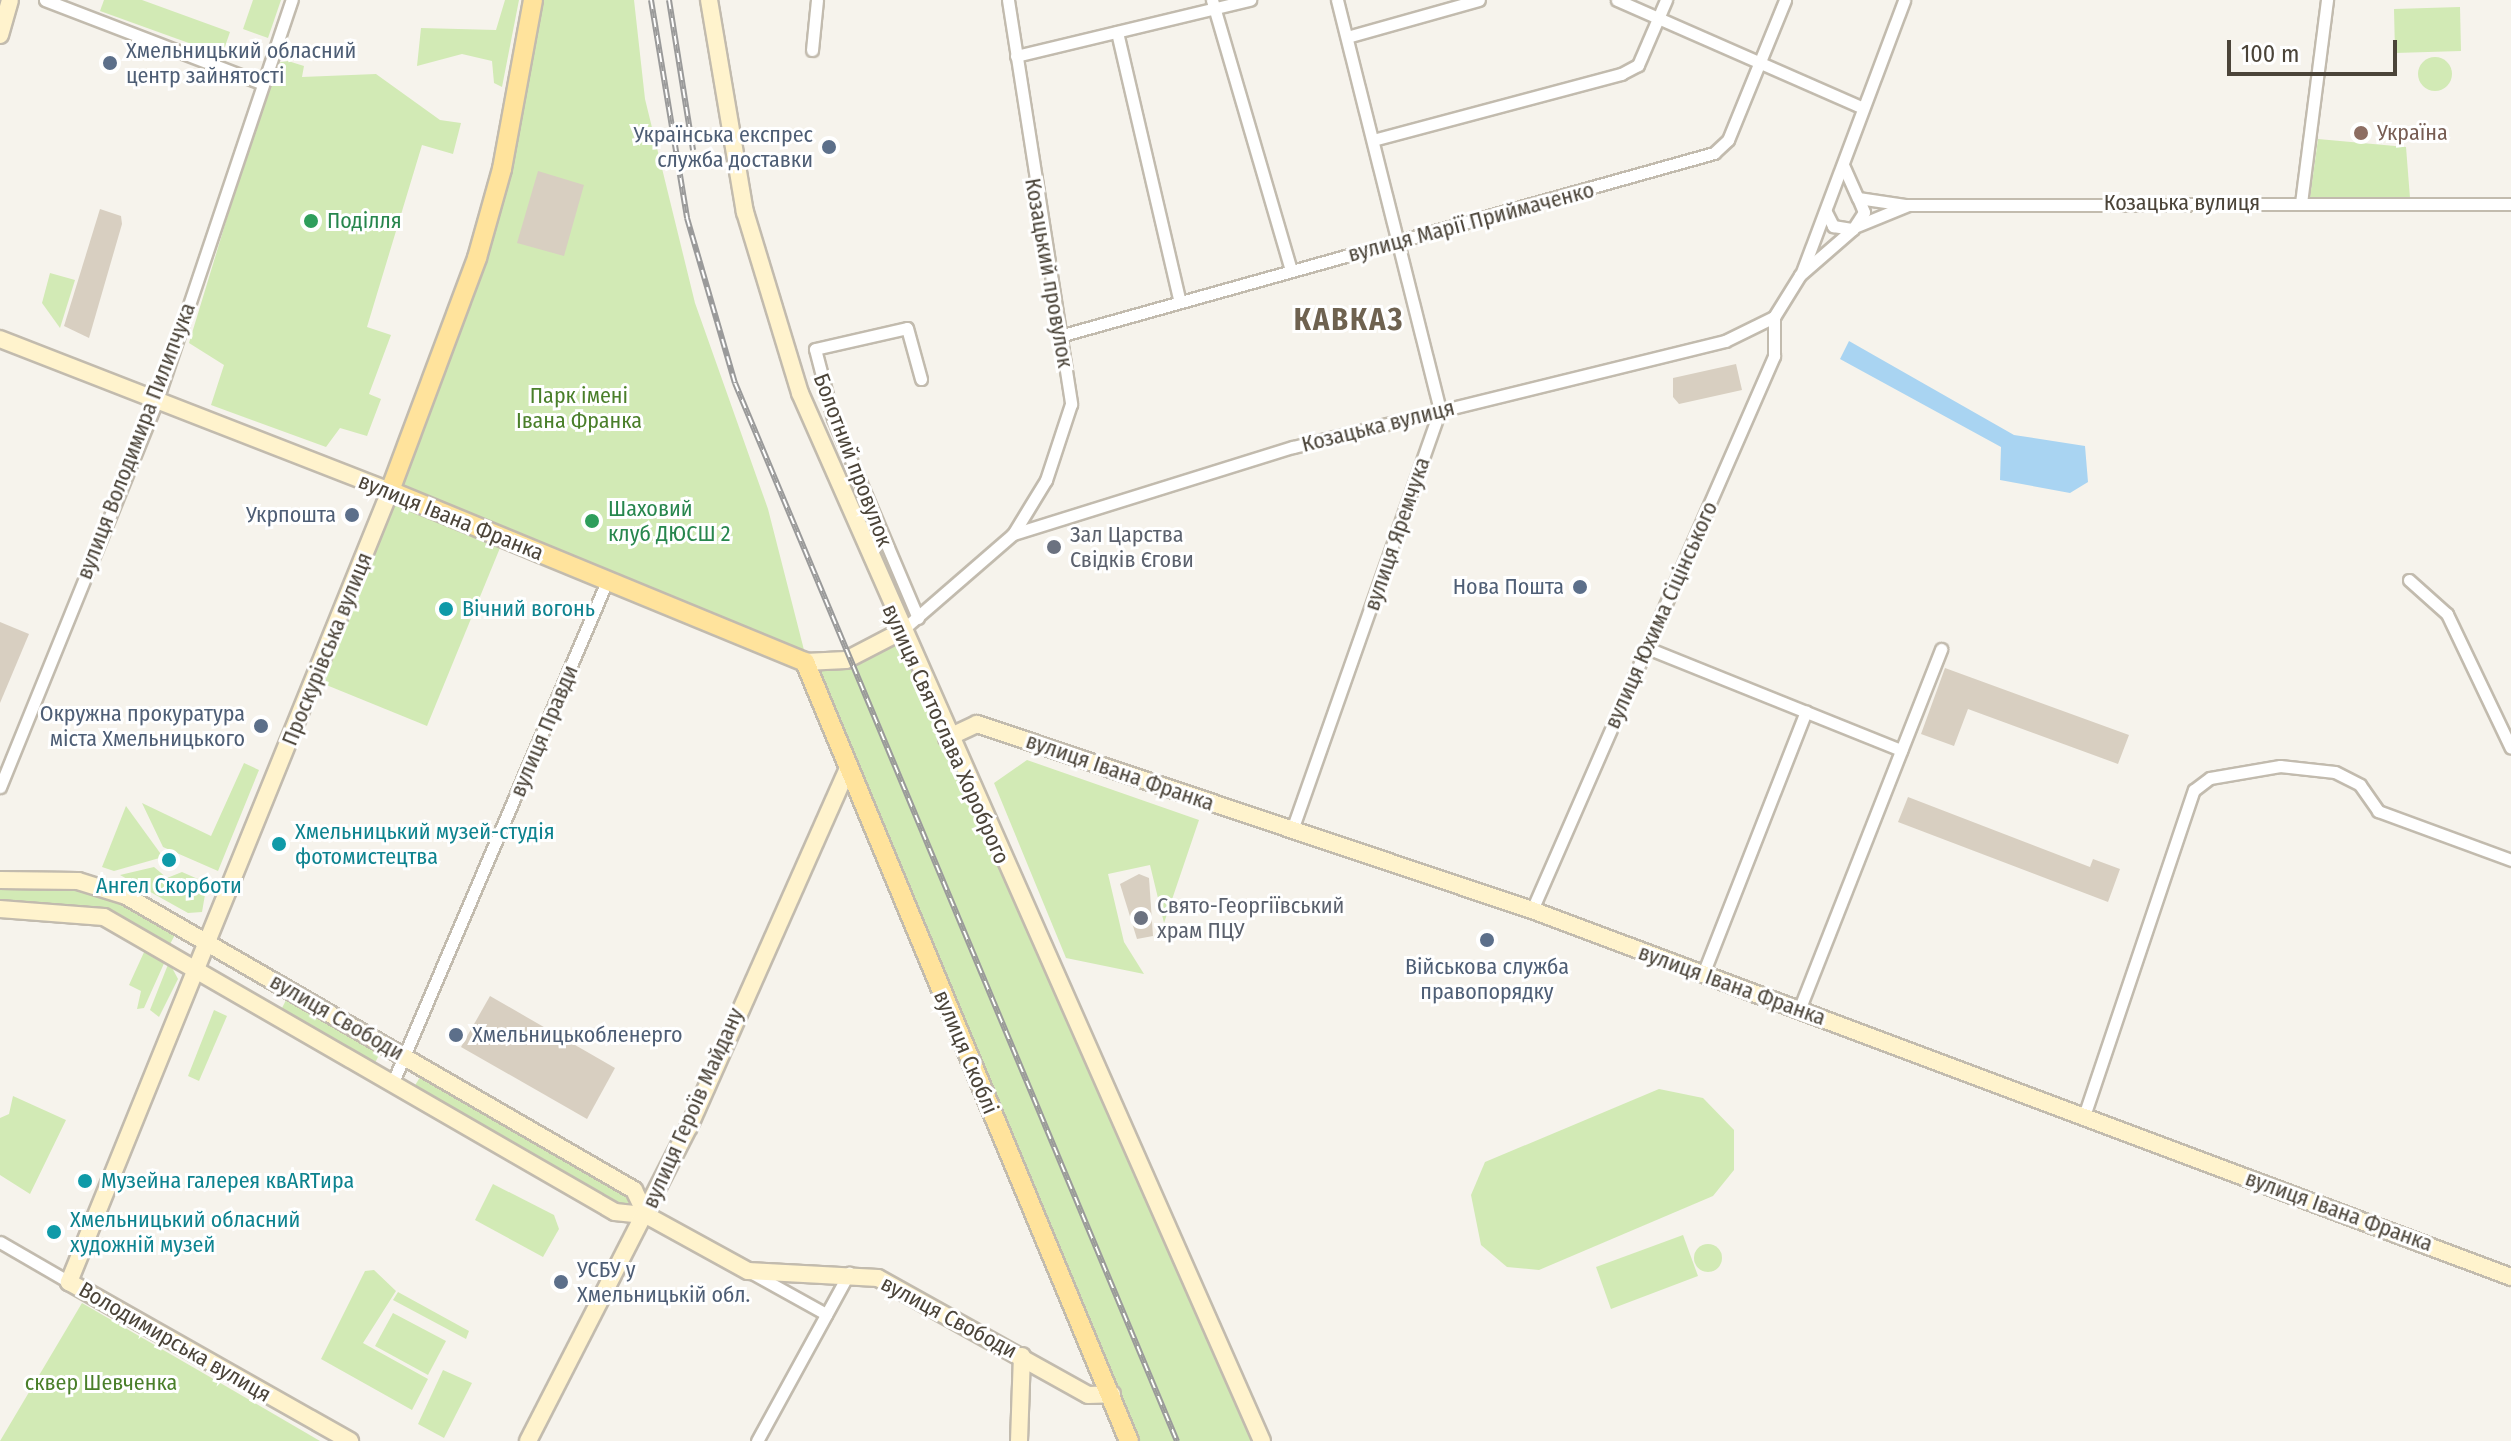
<!DOCTYPE html>
<meta charset="utf-8">
<style>
body{margin:0}
#map{position:relative;width:2511px;height:1441px;overflow:hidden;background:#f6f3ec;font-family:"Fira Sans Condensed",sans-serif}
div>[style]{position:absolute}
[style*='--x']{left:calc(var(--x)*1px);top:calc(var(--y)*1px);width:calc(var(--w)*1px);rotate:calc(var(--a)*1deg)}
.green>*{inset:0;background:#d2eab5}
.round{border-radius:50%}
.water>*{inset:0;background:#a9d4f2}
.building>*{inset:0;background:#d8cfc1}
.roads{filter:drop-shadow(2px 0 #c2bbae) drop-shadow(-2px 0 #c2bbae) drop-shadow(0 2px #c2bbae) drop-shadow(0 -2px #c2bbae)}
.street>*{height:11px;margin:-5.5px;padding:0 5.5px;transform-origin:5.5px;border-radius:5.5px;background:#fff}
.secondary>*{height:16px;margin:-8px;padding:0 8px;transform-origin:8px;border-radius:8px;background:#fff3cd}
.primary>*{height:18px;margin:-9px;padding:0 9px;transform-origin:9px;border-radius:9px;background:#ffe39c}
.rail>*{height:6px;margin-top:-3px;transform-origin:0;background:repeating-linear-gradient(90deg,#fff 0 9px,#9a9a9a 0 18px);box-sizing:border-box;border-block:2px solid #9a9a9a}
.dots>*{width:22px;height:22px;translate:-50% -50%;box-sizing:border-box;border:4px solid #fff;border-radius:50%}
span{translate:-50% -50%;white-space:nowrap;text-align:center;line-height:1.15;-webkit-text-stroke:6px #fff;paint-order:stroke}
.service-label{font-size:22px;color:#4e5e75}
.left{translate:0 -50%;text-align:left}
.right{translate:-100% -50%;text-align:right}
.education-label{font-size:22px;color:#785e54}
.street-label{font-size:22px;color:#4b4439}
.leisure-label{font-size:22px;color:#27864d}
.park-label{font-size:22px;color:#4a7f2a}
.worship-label{font-size:22px;color:#5b616d}
.culture-label{font-size:22px;color:#0d838f}
.district-label{font-size:30px;color:#6e6250;font-weight:700;letter-spacing:2px}
.scale{position:absolute;left:2227px;top:40px;width:170px;height:36px;box-sizing:border-box;border:4px solid #4b4439;border-top:0;padding-left:10px;font-size:24px;line-height:28px;white-space:nowrap;color:#4b4439;-webkit-text-stroke:6px #fff;paint-order:stroke}
</style>
<div id="map">
<div class="green">
<i style="clip-path:polygon(104px 0,142px 0,230px 32px,222px 55px,100px 11px)"></i>
<i style="clip-path:polygon(253px 0,281px 0,268px 38px,243px 29px)"></i>
<i style="clip-path:polygon(505px 0,519px 0,502px 87px,494px 83px,492px 61px,462px 54px,417px 66px,421px 28px,496px 30px)"></i>
<i style="clip-path:polygon(537px 0,634px 0,645px 99px,695px 303px,768px 509px,804px 650px,397px 488px,482px 259px)"></i>
<i style="clip-path:polygon(2460px 7px,2461px 51px,2395px 53px,2394px 9px)"></i>
<i class="round" style="left:2418px;top:57px;width:34px;height:34px"></i>
<i style="clip-path:polygon(288px 61px,304px 66px,302px 77px,376px 74px,440px 120px,461px 123px,453px 154px,422px 145px,367px 327px,391px 335px,369px 394px,381px 399px,367px 436px,340px 428px,326px 447px,211px 405px,224px 365px,189px 343px,262px 103px,276px 63px)"></i>
<i style="clip-path:polygon(2318px 139px,2406px 147px,2410px 198px,2310px 197px)"></i>
<i style="clip-path:polygon(50px 273px,75px 280px,60px 328px,42px 303px)"></i>
<i style="clip-path:polygon(393px 498px,502px 543px,427px 726px,319px 682px)"></i>
<i style="clip-path:polygon(898px 640px,1257px 1441px,1134px 1441px,815px 663px)"></i>
<i style="clip-path:polygon(1027px 760px,1199px 820px,1164px 923px,1150px 865px,1108px 874px,1124px 942px,1144px 974px,1066px 958px,994px 783px)"></i>
<i style="clip-path:polygon(244px 763px,259px 770px,218px 871px,163px 847px,142px 803px,211px 836px)"></i>
<i style="clip-path:polygon(126px 806px,163px 857px,114px 871px,102px 867px)"></i>
<i style="clip-path:polygon(154px 867px,167px 878px,182px 872px,207px 883px,202px 912px,188px 913px,120px 875px)"></i>
<i style="clip-path:polygon(0 886px,65px 886px,112px 896px,177px 931px,169px 946px,85px 906px,0 903px)"></i>
<i style="clip-path:polygon(145px 950px,166px 959px,144px 1008px,137px 1009px,141px 991px,129px 985px)"></i>
<i style="clip-path:polygon(169px 962px,178px 979px,159px 1017px,150px 1010px)"></i>
<i style="clip-path:polygon(287px 998px,381px 1051px,375px 1063px,281px 1010px)"></i>
<i style="clip-path:polygon(214px 1010px,227px 1016px,199px 1081px,188px 1076px)"></i>
<i style="clip-path:polygon(422px 1074px,631px 1198px,623px 1211px,414px 1087px)"></i>
<i style="clip-path:polygon(1659px 1089px,1703px 1098px,1734px 1130px,1734px 1170px,1713px 1196px,1539px 1270px,1507px 1267px,1481px 1245px,1471px 1195px,1485px 1162px)"></i>
<i style="clip-path:polygon(13px 1096px,66px 1120px,30px 1194px,0 1175px,0 1118px,9px 1114px)"></i>
<i style="clip-path:polygon(493px 1184px,554px 1215px,559px 1229px,543px 1257px,475px 1220px)"></i>
<i style="clip-path:polygon(1683px 1235px,1698px 1276px,1611px 1309px,1596px 1267px)"></i>
<i class="round" style="left:1694px;top:1244px;width:28px;height:28px"></i>
<i style="clip-path:polygon(374px 1270px,396px 1291px,363px 1343px,428px 1379px,412px 1410px,321px 1359px,365px 1271px)"></i>
<i style="clip-path:polygon(398px 1292px,469px 1331px,466px 1339px,393px 1300px)"></i>
<i style="clip-path:polygon(82px 1303px,229px 1388px,320px 1441px,0 1441px)"></i>
<i style="clip-path:polygon(393px 1313px,446px 1341px,428px 1375px,375px 1346px)"></i>
<i style="clip-path:polygon(443px 1370px,472px 1383px,444px 1438px,418px 1424px)"></i>
</div>
<div class="water">
<i style="clip-path:polygon(1849px 341px,2014px 435px,2085px 446px,2088px 482px,2070px 493px,2000px 480px,2001px 447px,1840px 359px)"></i>
</div>
<div class="building">
<i style="clip-path:polygon(538px 171px,584px 185px,564px 256px,517px 243px)"></i>
<i style="clip-path:polygon(100px 209px,121px 216px,122px 224px,89px 338px,64px 326px)"></i>
<i style="clip-path:polygon(1736px 364px,1742px 390px,1679px 404px,1673px 397px,1673px 378px)"></i>
<i style="clip-path:polygon(0 622px,29px 634px,0 703px)"></i>
<i style="clip-path:polygon(1945px 668px,2129px 735px,2118px 764px,1968px 709px,1954px 746px,1921px 734px)"></i>
<i style="clip-path:polygon(1908px 797px,2090px 867px,2093px 859px,2120px 869px,2108px 902px,1898px 822px)"></i>
<i style="clip-path:polygon(1139px 874px,1149px 878px,1153px 936px,1137px 939px,1120px 884px)"></i>
<i style="clip-path:polygon(490px 996px,615px 1068px,587px 1119px,461px 1047px)"></i>
</div>
<div class="roads">
<div class="street">
<i style="--x:45;--y:0;--w:231;--a:21"></i>
<i style="--x:1008;--y:0;--w:409;--a:81.1"></i>
<i style="--x:1071;--y:404;--w:80;--a:108.2"></i>
<i style="--x:1046;--y:480;--w:63;--a:121.4"></i>
<i style="--x:1212;--y:0;--w:282;--a:73.7"></i>
<i style="--x:1617;--y:0;--w:264;--a:23.7"></i>
<i style="--x:1117;--y:32;--w:277;--a:76.9"></i>
<i style="--x:1347;--y:37;--w:137;--a:-15.7"></i>
<i style="--x:812;--y:50;--w:50;--a:-84.3"></i>
<i style="--x:1016;--y:56;--w:241;--a:-13.5"></i>
<i style="--x:1373;--y:140;--w:257;--a:-14.9"></i>
<i style="--x:1621;--y:74;--w:19;--a:-28"></i>
<i style="--x:1638;--y:65;--w:71;--a:-66.7"></i>
<i style="--x:1843;--y:165;--w:36;--a:66"></i>
<i style="--x:1858;--y:198;--w:49;--a:8.3"></i>
<i style="--x:2301;--y:203;--w:205;--a:-82.7"></i>
<i style="--x:1826;--y:212;--w:16;--a:63"></i>
<i style="--x:1833;--y:226;--w:20;--a:9"></i>
<i style="--x:1853;--y:229;--w:20;--a:-57"></i>
<i style="--x:1864;--y:212;--w:15;--a:-113"></i>
<i style="--x:1857;--y:226;--w:55;--a:-22.4"></i>
<i style="--x:1908;--y:205;--w:603;--a:-0.1"></i>
<i style="--x:1802;--y:272;--w:290;--a:-69.4"></i>
<i style="--x:1063;--y:335;--w:676;--a:-15.62"></i>
<i style="--x:1714;--y:153;--w:19;--a:-43"></i>
<i style="--x:1728;--y:140;--w:151;--a:-67.8"></i>
<i style="--x:2409;--y:580;--w:51;--a:41.8"></i>
<i style="--x:2447;--y:614;--w:148;--a:64.5"></i>
<i style="--x:918;--y:618;--w:217;--a:-113"></i>
<i style="--x:833;--y:418;--w:71;--a:-104.6"></i>
<i style="--x:815;--y:349;--w:94;--a:-12.9"></i>
<i style="--x:907;--y:328;--w:53;--a:74.6"></i>
<i style="--x:900;--y:632;--w:150;--a:-40.9"></i>
<i style="--x:1013;--y:534;--w:293;--a:-17.3"></i>
<i style="--x:1293;--y:447;--w:445;--a:-13.8"></i>
<i style="--x:1725;--y:341;--w:55;--a:-26.1"></i>
<i style="--x:1774;--y:317;--w:49;--a:-58.2"></i>
<i style="--x:1800;--y:275;--w:70;--a:-41"></i>
<i style="--x:1647;--y:648;--w:274;--a:21.9"></i>
<i style="--x:0;--y:787;--w:418;--a:-67.9"></i>
<i style="--x:157;--y:400;--w:422;--a:-71.4"></i>
<i style="--x:1292;--y:830;--w:445;--a:-70.6"></i>
<i style="--x:1440;--y:410;--w:423;--a:-104.1"></i>
<i style="--x:1532;--y:910;--w:605;--a:-66.4"></i>
<i style="--x:1774;--y:356;--w:39;--a:-90"></i>
<i style="--x:1703;--y:974;--w:282;--a:-68.6"></i>
<i style="--x:1799;--y:1010;--w:388;--a:-68.5"></i>
<i style="--x:393;--y:1082;--w:545;--a:-66.87"></i>
<i style="--x:2084;--y:1116;--w:344;--a:-71.4"></i>
<i style="--x:2194;--y:790;--w:20;--a:-37"></i>
<i style="--x:2210;--y:778;--w:71;--a:-9.7"></i>
<i style="--x:2280;--y:766;--w:55;--a:6.2"></i>
<i style="--x:2335;--y:772;--w:28;--a:27"></i>
<i style="--x:2360;--y:785;--w:32;--a:55"></i>
<i style="--x:2378;--y:811;--w:142;--a:20.2"></i>
<i style="--x:0;--y:1242;--w:80;--a:30.1"></i>
<i style="--x:752;--y:1273;--w:85;--a:29"></i>
<i style="--x:757;--y:1441;--w:192;--a:-61.3"></i>
</div>
<div class="secondary">
<i style="--x:709;--y:0;--w:215;--a:80.4"></i>
<i style="--x:745;--y:212;--w:189;--a:73.1"></i>
<i style="--x:800;--y:393;--w:1145;--a:66.21"></i>
<i style="--x:0;--y:35;--w:36;--a:-74"></i>
<i style="--x:0;--y:339;--w:419;--a:21.3"></i>
<i style="--x:390;--y:491;--w:854;--a:112.09"></i>
<i style="--x:69;--y:1282;--w:323;--a:29.5"></i>
<i style="--x:805;--y:662;--w:41;--a:-2.8"></i>
<i style="--x:846;--y:660;--w:61;--a:-27.4"></i>
<i style="--x:947;--y:738;--w:33;--a:-25"></i>
<i style="--x:977;--y:724;--w:585;--a:18.53"></i>
<i style="--x:1532;--y:910;--w:1046;--a:20.55"></i>
<i style="--x:0;--y:880;--w:78;--a:0.7"></i>
<i style="--x:78;--y:881;--w:50;--a:17.4"></i>
<i style="--x:126;--y:896;--w:587;--a:30.06"></i>
<i style="--x:634;--y:1190;--w:28;--a:64"></i>
<i style="--x:0;--y:909;--w:104;--a:4.4"></i>
<i style="--x:104;--y:917;--w:590;--a:30"></i>
<i style="--x:615;--y:1212;--w:31;--a:6"></i>
<i style="--x:646;--y:1215;--w:116;--a:28.8"></i>
<i style="--x:748;--y:1271;--w:130;--a:3.1"></i>
<i style="--x:878;--y:1278;--w:240;--a:29.1"></i>
<i style="--x:1088;--y:1395;--w:24;--a:-2"></i>
<i style="--x:528;--y:1441;--w:353;--a:-62.9"></i>
<i style="--x:689;--y:1127;--w:390;--a:-66.1"></i>
<i style="--x:1019;--y:1441;--w:85;--a:-88"></i>
</div>
<div class="primary">
<i style="--x:533;--y:0;--w:172;--a:100.4"></i>
<i style="--x:502;--y:169;--w:92;--a:105.7"></i>
<i style="--x:477;--y:258;--w:249;--a:110.5"></i>
<i style="--x:390;--y:491;--w:449;--a:22.4"></i>
<i style="--x:805;--y:662;--w:844;--a:67.42"></i>
</div>
</div>
<div class="rail">
<i style="--x:651;--y:0;--w:221;--a:80.6"></i>
<i style="--x:687;--y:218;--w:172;--a:73.8"></i>
<i style="--x:735;--y:383;--w:1147;--a:67.33"></i>
<i style="--x:669;--y:0;--w:152;--a:80.9"></i>
</div>
<div class="dots">
<i style="left:110px;top:63px;background:#5c6f8a"></i>
<i style="left:2361px;top:133px;background:#8d6e63"></i>
<i style="left:829px;top:147px;background:#5c6f8a"></i>
<i style="left:311px;top:221px;background:#2e9e5b"></i>
<i style="left:352px;top:515px;background:#5c6f8a"></i>
<i style="left:592px;top:521px;background:#2e9e5b"></i>
<i style="left:1054px;top:547px;background:#6b7280"></i>
<i style="left:1580px;top:587px;background:#5c6f8a"></i>
<i style="left:446px;top:609px;background:#0f9aa8"></i>
<i style="left:261px;top:726px;background:#5c6f8a"></i>
<i style="left:279px;top:844px;background:#0f9aa8"></i>
<i style="left:169px;top:860px;background:#0f9aa8"></i>
<i style="left:1141px;top:918px;background:#6b7280"></i>
<i style="left:1487px;top:940px;background:#5c6f8a"></i>
<i style="left:456px;top:1035px;background:#5c6f8a"></i>
<i style="left:85px;top:1181px;background:#0f9aa8"></i>
<i style="left:54px;top:1232px;background:#0f9aa8"></i>
<i style="left:561px;top:1282px;background:#5c6f8a"></i>
</div>
<div class="service-label">
<span class="left" style="left:126px;top:63px">Хмельницький обласний<br>центр зайнятості</span>
<span class="right" style="left:813px;top:147px">Українська експрес<br>служба доставки</span>
<span class="right" style="left:336px;top:515px">Укрпошта</span>
<span class="right" style="left:1564px;top:587px">Нова Пошта</span>
<span class="right" style="left:245px;top:726px">Окружна прокуратура<br>міста Хмельницького</span>
<span style="left:1487px;top:979px">Військова служба<br>правопорядку</span>
<span class="left" style="left:472px;top:1035px">Хмельницькобленерго</span>
<span class="left" style="left:577px;top:1282px">УСБУ у<br>Хмельницькій обл.</span>
</div>
<div class="education-label">
<span class="left" style="left:2377px;top:133px">Україна</span>
</div>
<div class="street-label">
<span style="left:2182px;top:203px">Козацька вулиця</span>
<span style="left:1471px;top:222px;rotate:-15deg">вулиця Марії Приймаченко</span>
<span style="left:1049px;top:273px;rotate:80deg">Козацький провулок</span>
<span style="left:1378px;top:426px;rotate:-14deg">Козацька вулиця</span>
<span style="left:136px;top:441px;rotate:-69deg">вулиця Володимира Пилипчука</span>
<span style="left:853px;top:460px;rotate:69deg">Болотний провулок</span>
<span style="left:451px;top:517px;rotate:22deg">вулиця Івана Франка</span>
<span style="left:1397px;top:534px;rotate:-71deg">вулиця Яремчука</span>
<span style="left:1661px;top:615px;rotate:-66deg">вулиця Юхима Сіцінського</span>
<span style="left:327px;top:649px;rotate:-68deg">Проскурівська вулиця</span>
<span style="left:544px;top:731px;rotate:-67deg">вулиця Правди</span>
<span style="left:946px;top:734px;rotate:66deg">вулиця Святослава Хороброго</span>
<span style="left:1120px;top:772px;rotate:19deg">вулиця Івана Франка</span>
<span style="left:1732px;top:985px;rotate:20deg">вулиця Івана Франка</span>
<span style="left:337px;top:1017px;rotate:30deg">вулиця Свободи</span>
<span style="left:966px;top:1052px;rotate:67deg">вулиця Скоблі</span>
<span style="left:693px;top:1108px;rotate:-66deg">вулиця Героїв Майдану</span>
<span style="left:2339px;top:1211px;rotate:20deg">вулиця Івана Франка</span>
<span style="left:949px;top:1317px;rotate:28deg">вулиця Свободи</span>
<span style="left:175px;top:1342px;rotate:30deg">Володимирська вулиця</span>
</div>
<div class="leisure-label">
<span class="left" style="left:327px;top:221px">Поділля</span>
<span class="left" style="left:608px;top:521px">Шаховий<br>клуб ДЮСШ 2</span>
</div>
<div class="park-label">
<span style="left:579px;top:408px">Парк імені<br>Івана Франка</span>
<span style="left:101px;top:1383px">сквер Шевченка</span>
</div>
<div class="worship-label">
<span class="left" style="left:1070px;top:547px">Зал Царства<br>Свідків Єгови</span>
<span class="left" style="left:1157px;top:918px">Свято-Георгіївський<br>храм ПЦУ</span>
</div>
<div class="culture-label">
<span class="left" style="left:462px;top:609px">Вічний вогонь</span>
<span class="left" style="left:295px;top:844px">Хмельницький музей-студія<br>фотомистецтва</span>
<span style="left:169px;top:886px">Ангел Скорботи</span>
<span class="left" style="left:101px;top:1181px">Музейна галерея квARTира</span>
<span class="left" style="left:70px;top:1232px">Хмельницький обласний<br>художній музей</span>
</div>
<div class="district-label">
<span style="left:1349px;top:320px">КАВКАЗ</span>
</div>
<div class="scale">100 m</div>
</div>
